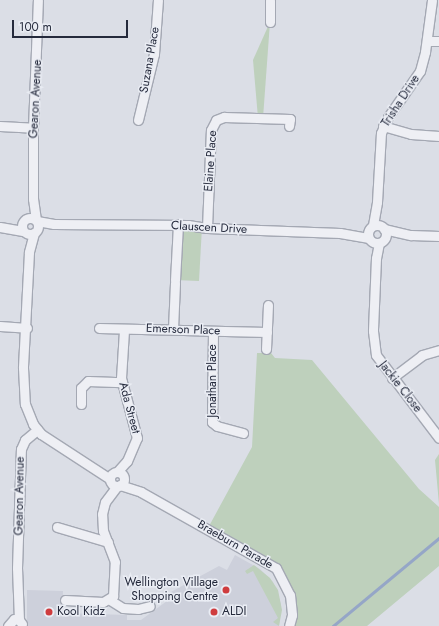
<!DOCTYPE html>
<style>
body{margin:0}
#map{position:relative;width:439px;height:626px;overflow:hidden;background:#dbdee6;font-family:Jost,sans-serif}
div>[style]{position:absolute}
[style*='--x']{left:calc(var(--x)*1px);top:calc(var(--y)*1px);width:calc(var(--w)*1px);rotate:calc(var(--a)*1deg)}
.built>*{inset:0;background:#cdd0db}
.green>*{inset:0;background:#bed0bc}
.stream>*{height:2.5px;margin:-1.25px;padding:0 1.25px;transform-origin:1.25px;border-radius:1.25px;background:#95a6c7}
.roads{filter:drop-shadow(1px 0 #a4a8b3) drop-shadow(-1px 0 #a4a8b3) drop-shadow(0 1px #a4a8b3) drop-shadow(0 -1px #a4a8b3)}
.street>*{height:9px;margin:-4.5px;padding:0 4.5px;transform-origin:4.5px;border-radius:4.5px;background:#eeeff4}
.street>.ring{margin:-4.5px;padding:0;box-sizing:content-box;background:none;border:9px solid #eeeff4;border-radius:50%}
.dots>*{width:11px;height:11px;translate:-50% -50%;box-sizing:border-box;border:2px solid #eaedf4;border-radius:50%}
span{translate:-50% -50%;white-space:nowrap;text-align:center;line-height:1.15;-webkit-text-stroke:3px #eaedf4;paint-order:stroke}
.street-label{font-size:12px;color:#252a3c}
.poi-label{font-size:12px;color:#252a3c}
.right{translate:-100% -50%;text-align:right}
.left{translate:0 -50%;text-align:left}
.scale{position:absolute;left:12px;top:20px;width:116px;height:18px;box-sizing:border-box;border:2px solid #252a3c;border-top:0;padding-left:5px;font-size:12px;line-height:14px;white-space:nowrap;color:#252a3c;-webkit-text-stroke:3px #eaedf4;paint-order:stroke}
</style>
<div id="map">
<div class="built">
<i style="clip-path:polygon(235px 555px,260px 569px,273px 582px,281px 604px,279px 626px,27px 626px,27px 590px,63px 591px,62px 613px,127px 615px,127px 620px,141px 620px,167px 601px,169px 593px,219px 566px,227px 570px)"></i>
</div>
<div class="green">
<i style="clip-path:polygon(270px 22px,263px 118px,258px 118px,253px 60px)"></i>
<i style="clip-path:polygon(178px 224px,202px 227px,199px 281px,175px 280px)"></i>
<i style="clip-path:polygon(257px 353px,271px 353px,275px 358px,312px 360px,419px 489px,439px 507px,439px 566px,367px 626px,289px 626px,292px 615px,280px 574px,208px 528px,252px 447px)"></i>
<i style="clip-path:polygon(439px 454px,439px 504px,435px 460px)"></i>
<i style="clip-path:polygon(254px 565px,270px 578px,278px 590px,282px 610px,279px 626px,273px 622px,278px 618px,253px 571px,247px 574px,245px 571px)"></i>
</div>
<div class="stream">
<i style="--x:333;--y:626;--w:138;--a:-39.7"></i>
</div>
<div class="roads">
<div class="street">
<i style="--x:270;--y:22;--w:22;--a:-90"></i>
<i style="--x:427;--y:41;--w:12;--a:0"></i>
<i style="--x:138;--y:120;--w:68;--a:-76.4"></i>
<i style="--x:154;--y:54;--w:54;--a:-85.8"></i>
<i style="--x:0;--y:126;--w:33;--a:3"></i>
<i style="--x:383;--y:126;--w:29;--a:16"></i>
<i style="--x:411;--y:134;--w:28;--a:4"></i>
<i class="ring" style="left:22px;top:218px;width:7px;height:7px"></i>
<i style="--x:36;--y:220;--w:21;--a:-98"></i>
<i style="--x:33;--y:199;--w:71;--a:-90"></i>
<i style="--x:33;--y:128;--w:128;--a:-87.8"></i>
<i style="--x:37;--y:221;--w:17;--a:10"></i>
<i style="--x:54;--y:224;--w:134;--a:0.4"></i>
<i style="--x:188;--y:225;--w:19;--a:9"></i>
<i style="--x:207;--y:228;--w:133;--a:2.2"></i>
<i style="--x:340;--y:233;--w:28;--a:10"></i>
<i class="ring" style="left:368px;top:225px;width:9px;height:9px"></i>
<i style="--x:373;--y:225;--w:23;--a:-80"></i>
<i style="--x:377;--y:202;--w:69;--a:-86.7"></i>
<i style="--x:381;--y:133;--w:17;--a:-66"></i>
<i style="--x:388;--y:117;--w:56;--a:-55.2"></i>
<i style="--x:420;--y:71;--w:20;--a:-75"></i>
<i style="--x:425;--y:52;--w:52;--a:-82.3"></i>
<i style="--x:0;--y:227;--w:23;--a:10"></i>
<i style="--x:207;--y:228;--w:98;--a:-87.7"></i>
<i style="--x:211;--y:130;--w:11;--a:-63"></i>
<i style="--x:216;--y:120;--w:9;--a:-21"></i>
<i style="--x:224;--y:117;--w:66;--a:1.7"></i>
<i style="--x:290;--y:119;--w:7;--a:98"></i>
<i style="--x:384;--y:229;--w:28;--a:13"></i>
<i style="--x:411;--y:235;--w:28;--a:2"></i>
<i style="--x:34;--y:233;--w:20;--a:105"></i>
<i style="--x:29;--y:252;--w:116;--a:93"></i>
<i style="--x:23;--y:368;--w:36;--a:87"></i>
<i style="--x:25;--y:404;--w:22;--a:68"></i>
<i style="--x:33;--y:424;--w:13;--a:51"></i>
<i style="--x:41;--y:434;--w:82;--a:33.1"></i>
<i style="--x:379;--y:243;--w:15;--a:101"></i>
<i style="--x:376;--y:258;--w:73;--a:92.4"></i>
<i style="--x:373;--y:331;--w:24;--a:83"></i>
<i style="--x:376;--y:355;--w:104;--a:52.8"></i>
<i style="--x:175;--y:280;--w:56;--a:-86.9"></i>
<i style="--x:0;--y:326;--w:27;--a:4"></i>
<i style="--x:99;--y:328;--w:168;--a:1.4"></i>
<i style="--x:173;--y:329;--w:46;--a:-87.5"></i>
<i style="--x:213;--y:331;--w:91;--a:90.6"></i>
<i style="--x:212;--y:422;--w:6;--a:39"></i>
<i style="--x:217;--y:426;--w:27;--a:15"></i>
<i style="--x:266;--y:349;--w:44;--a:-87.4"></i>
<i style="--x:392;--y:378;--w:38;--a:-37"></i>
<i style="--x:422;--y:355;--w:18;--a:-16"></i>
<i style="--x:81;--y:404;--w:16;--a:-90"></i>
<i style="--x:81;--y:388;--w:10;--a:-45"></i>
<i style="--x:88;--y:381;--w:34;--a:2"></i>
<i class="ring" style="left:110px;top:472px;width:5px;height:5px"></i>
<i style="--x:117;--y:472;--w:15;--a:-48"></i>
<i style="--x:127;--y:461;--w:25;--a:-67"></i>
<i style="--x:137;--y:438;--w:62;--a:-104.9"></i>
<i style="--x:121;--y:378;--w:48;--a:-86.4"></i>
<i style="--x:120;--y:485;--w:22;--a:18"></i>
<i style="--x:141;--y:492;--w:155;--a:29.4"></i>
<i style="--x:276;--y:568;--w:30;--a:63"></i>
<i style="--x:290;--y:595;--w:20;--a:84"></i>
<i style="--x:292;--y:615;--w:11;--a:105"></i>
<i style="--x:57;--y:527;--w:53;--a:16.4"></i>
<i style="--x:65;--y:600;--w:38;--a:3"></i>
<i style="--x:103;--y:602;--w:12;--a:-31"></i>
<i style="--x:113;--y:596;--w:34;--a:-87"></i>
<i style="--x:115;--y:562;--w:33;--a:-111"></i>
<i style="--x:103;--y:531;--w:17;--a:-93"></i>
<i style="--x:102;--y:514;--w:12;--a:-76"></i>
<i style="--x:105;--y:502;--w:20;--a:-53"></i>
<i style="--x:110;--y:600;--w:15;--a:32"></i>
<i style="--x:123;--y:608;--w:15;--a:4"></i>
<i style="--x:138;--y:609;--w:12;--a:-14"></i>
<i style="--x:19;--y:620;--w:52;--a:-92.2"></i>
<i style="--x:17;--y:568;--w:119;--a:-88.1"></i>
<i style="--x:21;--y:449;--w:10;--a:-66"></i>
<i style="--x:25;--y:440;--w:16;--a:-40"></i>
<i style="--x:8;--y:626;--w:9;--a:-49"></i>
<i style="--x:14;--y:619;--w:5;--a:11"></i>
<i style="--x:19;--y:620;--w:5;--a:53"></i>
</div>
</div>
<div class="dots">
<i style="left:226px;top:590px;background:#cf3c3e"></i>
<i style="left:49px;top:612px;background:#cf3c3e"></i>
<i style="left:214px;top:612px;background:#cf3c3e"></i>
</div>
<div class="street-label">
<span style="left:150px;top:60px;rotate:-80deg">Suzana Place</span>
<span style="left:36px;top:99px;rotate:-87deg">Gearon Avenue</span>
<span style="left:401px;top:101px;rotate:-57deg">Trisha Drive</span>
<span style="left:211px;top:161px;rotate:-86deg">Elaine Place</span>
<span style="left:209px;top:228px;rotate:3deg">Clauscen Drive</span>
<span style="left:183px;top:330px;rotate:2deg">Emerson Place</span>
<span style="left:213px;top:381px;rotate:-90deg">Jonathan Place</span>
<span style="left:400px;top:387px;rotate:52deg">Jackie Close</span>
<span style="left:129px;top:408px;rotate:75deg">Ada Street</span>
<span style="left:20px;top:496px;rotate:-89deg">Gearon Avenue</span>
<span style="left:235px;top:545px;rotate:30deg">Braeburn Parade</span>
</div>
<div class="poi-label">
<span class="right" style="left:218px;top:590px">Wellington Village<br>Shopping Centre</span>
<span class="left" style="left:57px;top:612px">Kool Kidz</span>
<span class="left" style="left:222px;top:612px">ALDI</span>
</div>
<div class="scale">100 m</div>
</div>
